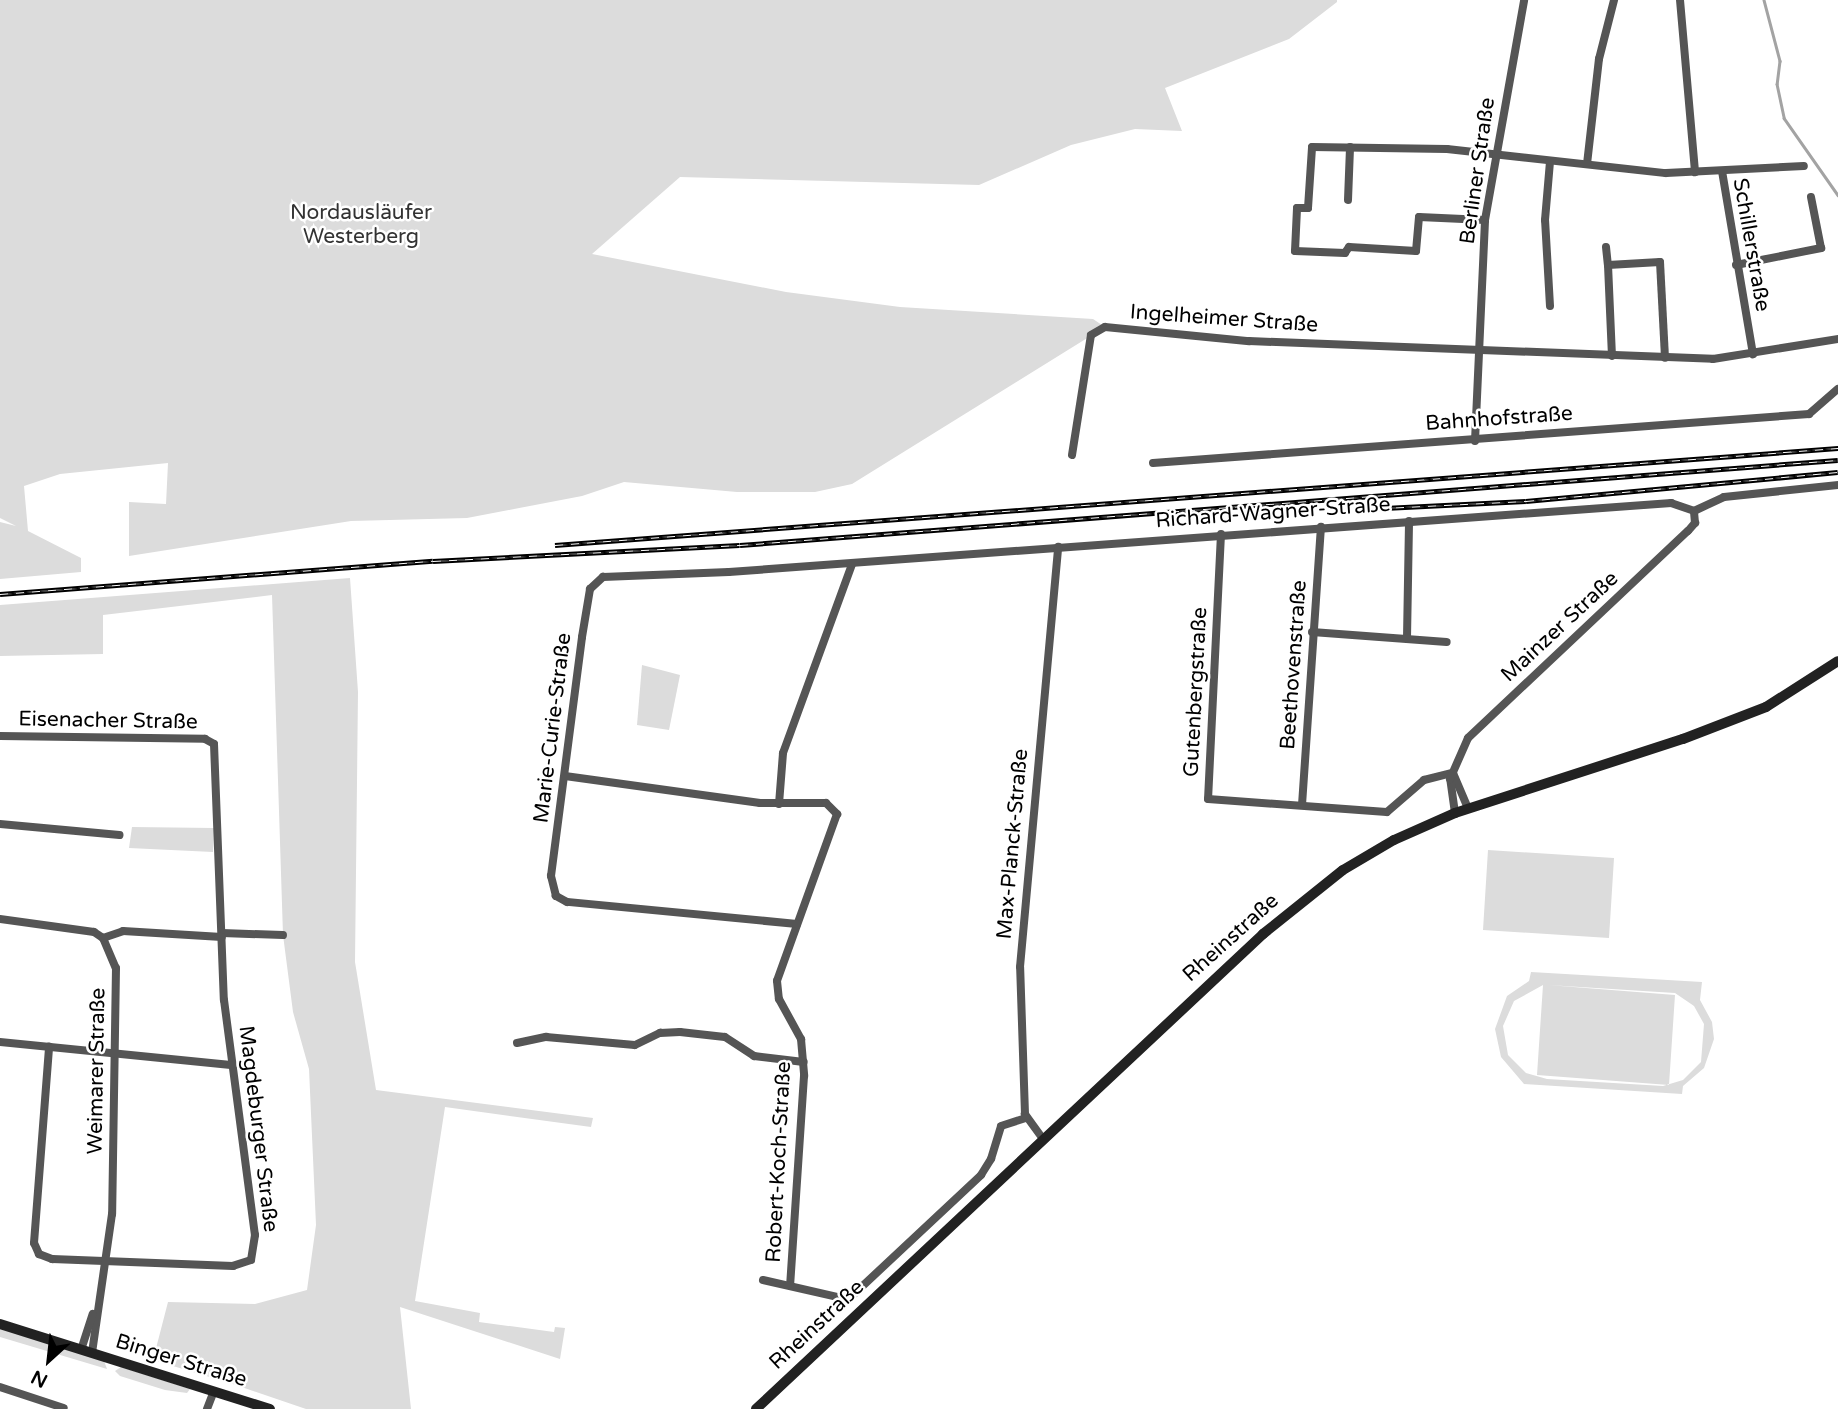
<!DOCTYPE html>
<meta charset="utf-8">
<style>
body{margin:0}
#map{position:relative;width:1838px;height:1409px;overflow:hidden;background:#fff;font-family:"Varela Round",sans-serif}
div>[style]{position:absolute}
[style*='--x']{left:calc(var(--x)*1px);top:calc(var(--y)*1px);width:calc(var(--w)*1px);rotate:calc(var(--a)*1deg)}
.green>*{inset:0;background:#dcdcdc}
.stream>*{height:2.5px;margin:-1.25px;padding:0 1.25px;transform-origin:1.25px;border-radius:1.25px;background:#a3a3a3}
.minor>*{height:8px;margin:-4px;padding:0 4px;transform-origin:4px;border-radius:4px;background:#555}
.secondary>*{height:10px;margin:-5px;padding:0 5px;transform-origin:5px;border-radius:5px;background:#222}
.rail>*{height:5px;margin-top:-2.5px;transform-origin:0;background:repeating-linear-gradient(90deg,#fff 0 8px,#000 0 16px);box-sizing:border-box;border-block:2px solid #000}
span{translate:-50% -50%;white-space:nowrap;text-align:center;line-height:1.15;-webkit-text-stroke:5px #fff;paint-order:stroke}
.street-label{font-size:21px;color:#000}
.park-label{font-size:21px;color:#333}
.north{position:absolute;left:14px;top:1325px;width:70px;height:70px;-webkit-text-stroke:5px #fff;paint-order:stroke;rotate:207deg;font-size:19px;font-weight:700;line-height:28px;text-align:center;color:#000}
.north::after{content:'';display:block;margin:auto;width:24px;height:32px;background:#000;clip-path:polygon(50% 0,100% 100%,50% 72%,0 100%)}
</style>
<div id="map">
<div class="green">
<i style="clip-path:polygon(0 0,1337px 0,1337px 2px,1289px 39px,1165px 88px,1182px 131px,1135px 129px,1071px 145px,979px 185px,680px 177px,592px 254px,786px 292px,900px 307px,1093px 319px,1105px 327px,852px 484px,815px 492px,737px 492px,624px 482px,582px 496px,467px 518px,351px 521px,129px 556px,129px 502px,166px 504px,168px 463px,60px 474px,24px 486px,28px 531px,81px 558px,81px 572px,0 579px,0 522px,16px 526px,0 518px)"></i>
<i style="clip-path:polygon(350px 578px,358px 692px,355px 962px,376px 1090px,593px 1118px,591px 1127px,445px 1107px,415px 1301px,480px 1313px,479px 1322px,554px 1332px,555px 1327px,565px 1328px,560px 1359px,400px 1307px,411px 1409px,306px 1409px,230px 1383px,232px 1377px,225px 1375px,223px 1381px,153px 1360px,168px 1302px,255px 1304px,307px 1290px,316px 1225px,309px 1069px,293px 1012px,283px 935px,272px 595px,103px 615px,103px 654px,0 656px,0 605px)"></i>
<i style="clip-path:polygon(642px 665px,680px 675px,669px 730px,637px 725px)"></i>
<i style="clip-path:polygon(132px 827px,214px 828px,213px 852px,129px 848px)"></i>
<i style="clip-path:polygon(1488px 850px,1614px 858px,1609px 938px,1483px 930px)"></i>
<i style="clip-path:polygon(evenodd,1531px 972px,1702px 982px,1700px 1000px,1712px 1022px,1714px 1039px,1704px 1068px,1683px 1086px,1682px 1094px,1524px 1084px,1501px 1057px,1495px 1029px,1507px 996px,1529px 981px,1531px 972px,1543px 985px,1537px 1075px,1669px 1085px,1675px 995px,1548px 985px,1675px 993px,1694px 1006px,1704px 1024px,1701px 1062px,1683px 1080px,1663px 1086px,1547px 1079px,1526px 1073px,1508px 1055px,1503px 1026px,1514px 1001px,1543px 985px)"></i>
<i style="clip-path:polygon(0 1327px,104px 1361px,107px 1369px,0 1337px)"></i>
<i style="clip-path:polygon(121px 1367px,190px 1389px,187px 1393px,165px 1390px,120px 1376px,115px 1371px)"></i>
</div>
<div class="stream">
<i style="--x:1764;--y:0;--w:63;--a:75.3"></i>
<i style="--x:1780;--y:61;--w:23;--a:97"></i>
<i style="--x:1777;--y:84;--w:35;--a:78"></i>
<i style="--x:1784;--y:118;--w:94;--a:55"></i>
</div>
<div class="minor">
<i style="--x:1680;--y:0;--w:173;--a:85"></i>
<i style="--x:1587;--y:164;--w:106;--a:-83.5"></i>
<i style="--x:1599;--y:59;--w:61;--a:-75.7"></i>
<i style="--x:1722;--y:171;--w:186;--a:80.4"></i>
<i style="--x:1348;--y:200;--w:53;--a:-87.8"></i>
<i style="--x:1485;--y:220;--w:66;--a:-177.4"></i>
<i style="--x:1419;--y:217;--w:34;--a:95"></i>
<i style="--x:1416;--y:251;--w:67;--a:-176.6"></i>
<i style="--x:1349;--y:247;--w:7;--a:124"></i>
<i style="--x:1345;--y:253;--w:50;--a:-177.7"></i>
<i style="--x:1295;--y:251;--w:43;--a:-87.3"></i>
<i style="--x:1297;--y:208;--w:11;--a:0"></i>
<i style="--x:1308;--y:208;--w:61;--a:-86.2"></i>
<i style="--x:1312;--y:147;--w:135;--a:0.8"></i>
<i style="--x:1447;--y:149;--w:220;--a:6.3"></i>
<i style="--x:1666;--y:173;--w:138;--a:-2.9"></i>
<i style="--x:1606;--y:247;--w:18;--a:84"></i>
<i style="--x:1608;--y:265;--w:52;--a:-3.3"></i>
<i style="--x:1660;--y:262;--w:96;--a:87"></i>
<i style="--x:1608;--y:265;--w:91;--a:87.5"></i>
<i style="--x:1736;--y:265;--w:87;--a:-11.3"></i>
<i style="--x:1821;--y:248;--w:52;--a:-101.1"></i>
<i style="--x:1550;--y:306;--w:86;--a:-93.3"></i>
<i style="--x:1545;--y:220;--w:58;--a:-85.1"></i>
<i style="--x:1475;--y:441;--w:221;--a:-87.4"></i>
<i style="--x:1485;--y:220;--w:223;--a:-79.9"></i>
<i style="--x:1072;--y:455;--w:121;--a:-81"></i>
<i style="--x:1091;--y:335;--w:16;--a:-30"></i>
<i style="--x:1105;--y:327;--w:145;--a:5.6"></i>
<i style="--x:1249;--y:341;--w:464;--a:2.2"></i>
<i style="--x:1713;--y:359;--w:127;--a:-9.1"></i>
<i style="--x:1153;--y:463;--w:658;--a:-4.27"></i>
<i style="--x:1809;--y:414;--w:38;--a:-41"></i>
<i style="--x:1694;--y:511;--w:33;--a:-25"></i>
<i style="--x:1724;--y:497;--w:115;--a:-6"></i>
<i style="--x:1221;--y:534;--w:265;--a:92.8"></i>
<i style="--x:1208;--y:799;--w:179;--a:4.2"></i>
<i style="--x:1387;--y:812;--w:49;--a:-40.9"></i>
<i style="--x:1424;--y:780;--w:30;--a:-14"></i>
<i style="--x:1312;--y:632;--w:135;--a:4.2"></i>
<i style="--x:1407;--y:638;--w:117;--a:-89"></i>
<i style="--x:0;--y:736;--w:205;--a:0.8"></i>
<i style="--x:205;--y:739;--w:10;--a:29"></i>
<i style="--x:214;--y:744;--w:256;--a:87.8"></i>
<i style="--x:224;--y:1000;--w:237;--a:82.5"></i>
<i style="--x:255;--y:1235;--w:25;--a:99"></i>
<i style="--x:251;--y:1260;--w:19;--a:162"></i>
<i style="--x:233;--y:1266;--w:181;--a:-177.8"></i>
<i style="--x:52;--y:1259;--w:14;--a:-159"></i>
<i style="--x:39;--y:1254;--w:12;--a:-114"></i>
<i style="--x:34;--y:1243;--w:197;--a:-85.6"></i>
<i style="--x:1453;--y:773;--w:39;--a:67"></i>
<i style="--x:565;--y:776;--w:197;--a:7.9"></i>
<i style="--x:760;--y:803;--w:66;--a:0"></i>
<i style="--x:826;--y:803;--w:16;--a:45"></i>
<i style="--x:837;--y:814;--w:177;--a:109.8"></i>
<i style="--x:777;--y:981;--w:18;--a:84"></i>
<i style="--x:779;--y:999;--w:46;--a:61.2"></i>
<i style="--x:801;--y:1039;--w:37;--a:85"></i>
<i style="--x:804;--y:1076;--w:210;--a:93.8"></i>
<i style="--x:779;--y:804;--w:51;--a:-85.5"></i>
<i style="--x:783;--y:753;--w:201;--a:-69.9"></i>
<i style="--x:1302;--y:805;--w:279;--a:-86.1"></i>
<i style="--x:1455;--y:813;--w:34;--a:-98"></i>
<i style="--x:1450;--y:779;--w:45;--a:-66.3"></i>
<i style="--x:1468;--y:738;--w:302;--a:-43.3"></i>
<i style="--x:1688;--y:531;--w:11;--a:-49"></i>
<i style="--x:1695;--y:523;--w:12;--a:-95"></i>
<i style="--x:0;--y:824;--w:120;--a:5.3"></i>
<i style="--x:0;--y:919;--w:95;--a:7.9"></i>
<i style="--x:94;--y:932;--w:11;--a:34"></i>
<i style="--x:103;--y:938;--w:33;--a:67"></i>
<i style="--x:116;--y:968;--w:246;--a:90.9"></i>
<i style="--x:112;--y:1214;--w:140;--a:98.2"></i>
<i style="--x:797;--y:924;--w:231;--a:-174.5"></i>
<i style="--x:567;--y:902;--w:13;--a:-151"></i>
<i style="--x:556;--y:896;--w:21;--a:-104"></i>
<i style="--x:551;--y:876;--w:241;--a:-82.6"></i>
<i style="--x:582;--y:637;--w:49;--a:-80.5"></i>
<i style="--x:590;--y:589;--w:18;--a:-43"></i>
<i style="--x:603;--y:577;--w:126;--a:-2.3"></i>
<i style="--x:729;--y:572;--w:945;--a:-4.19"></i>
<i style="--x:1671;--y:503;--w:24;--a:19"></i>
<i style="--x:222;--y:933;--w:61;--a:1.9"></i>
<i style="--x:103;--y:938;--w:21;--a:-19"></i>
<i style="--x:123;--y:931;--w:99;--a:3.5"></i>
<i style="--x:0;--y:1042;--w:232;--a:5.7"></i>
<i style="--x:517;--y:1043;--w:30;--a:-12"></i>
<i style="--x:546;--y:1037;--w:89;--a:5.1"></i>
<i style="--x:635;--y:1045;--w:28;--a:-26"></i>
<i style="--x:660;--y:1033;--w:20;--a:-3"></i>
<i style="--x:680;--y:1032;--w:45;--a:6.3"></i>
<i style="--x:725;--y:1037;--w:35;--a:33"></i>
<i style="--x:754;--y:1056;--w:50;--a:6.8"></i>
<i style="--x:1043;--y:1139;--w:31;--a:-126"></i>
<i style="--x:1025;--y:1114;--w:147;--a:-91.9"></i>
<i style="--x:1020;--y:967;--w:422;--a:-84.8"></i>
<i style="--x:763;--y:1280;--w:77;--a:12.8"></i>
<i style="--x:838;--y:1297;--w:16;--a:-11"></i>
<i style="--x:854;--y:1294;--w:174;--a:-43.1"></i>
<i style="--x:981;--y:1175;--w:19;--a:-58"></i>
<i style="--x:991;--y:1159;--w:34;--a:-73"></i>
<i style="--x:1001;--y:1126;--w:26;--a:-18"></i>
<i style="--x:81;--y:1350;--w:38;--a:-72"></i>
<i style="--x:0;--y:1387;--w:67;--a:18.2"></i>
<i style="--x:207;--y:1409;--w:19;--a:-69"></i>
</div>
<div class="secondary">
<i style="--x:0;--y:1324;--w:283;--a:17.5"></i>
<i style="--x:756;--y:1409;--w:695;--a:-43.13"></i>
<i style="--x:1263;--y:934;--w:102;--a:-38.7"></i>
<i style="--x:1343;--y:870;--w:59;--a:-30.5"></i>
<i style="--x:1394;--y:840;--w:67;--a:-23.9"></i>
<i style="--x:1455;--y:813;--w:240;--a:-18"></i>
<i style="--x:1683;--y:739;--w:89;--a:-21.1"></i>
<i style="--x:1766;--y:707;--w:85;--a:-32.6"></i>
</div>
<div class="rail">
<i style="--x:1364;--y:509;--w:162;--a:-2.8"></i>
<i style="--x:1526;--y:501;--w:313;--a:-5.3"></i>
<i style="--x:555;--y:545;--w:1287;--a:-4.32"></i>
<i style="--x:0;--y:594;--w:434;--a:-4.4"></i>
<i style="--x:433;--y:561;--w:307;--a:-3"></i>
<i style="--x:740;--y:545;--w:1101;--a:-4.43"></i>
</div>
<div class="street-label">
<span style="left:1478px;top:171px;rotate:-82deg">Berliner Straße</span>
<span style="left:1751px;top:245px;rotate:80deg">Schillerstraße</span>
<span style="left:1224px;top:319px;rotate:4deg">Ingelheimer Straße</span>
<span style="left:1499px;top:419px;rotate:-4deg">Bahnhofstraße</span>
<span style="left:1273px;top:513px;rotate:-4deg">Richard-Wagner-Straße</span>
<span style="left:1560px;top:627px;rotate:-43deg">Mainzer Straße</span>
<span style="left:1294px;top:665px;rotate:-86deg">Beethovenstraße</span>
<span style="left:1196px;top:692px;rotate:-87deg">Gutenbergstraße</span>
<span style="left:108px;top:721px;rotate:1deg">Eisenacher Straße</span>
<span style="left:553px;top:728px;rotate:-83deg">Marie-Curie-Straße</span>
<span style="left:1013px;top:844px;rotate:-85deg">Max-Planck-Straße</span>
<span style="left:1231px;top:938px;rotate:-42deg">Rheinstraße</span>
<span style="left:97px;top:1071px;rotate:-89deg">Weimarer Straße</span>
<span style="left:258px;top:1129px;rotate:83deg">Magdeburger Straße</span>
<span style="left:779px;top:1162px;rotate:-87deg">Robert-Koch-Straße</span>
<span style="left:817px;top:1325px;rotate:-43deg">Rheinstraße</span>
<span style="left:181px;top:1361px;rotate:17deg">Binger Straße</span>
</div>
<div class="park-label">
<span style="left:361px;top:225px">Nordausläufer<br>Westerberg</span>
</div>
<div class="north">N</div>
</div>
